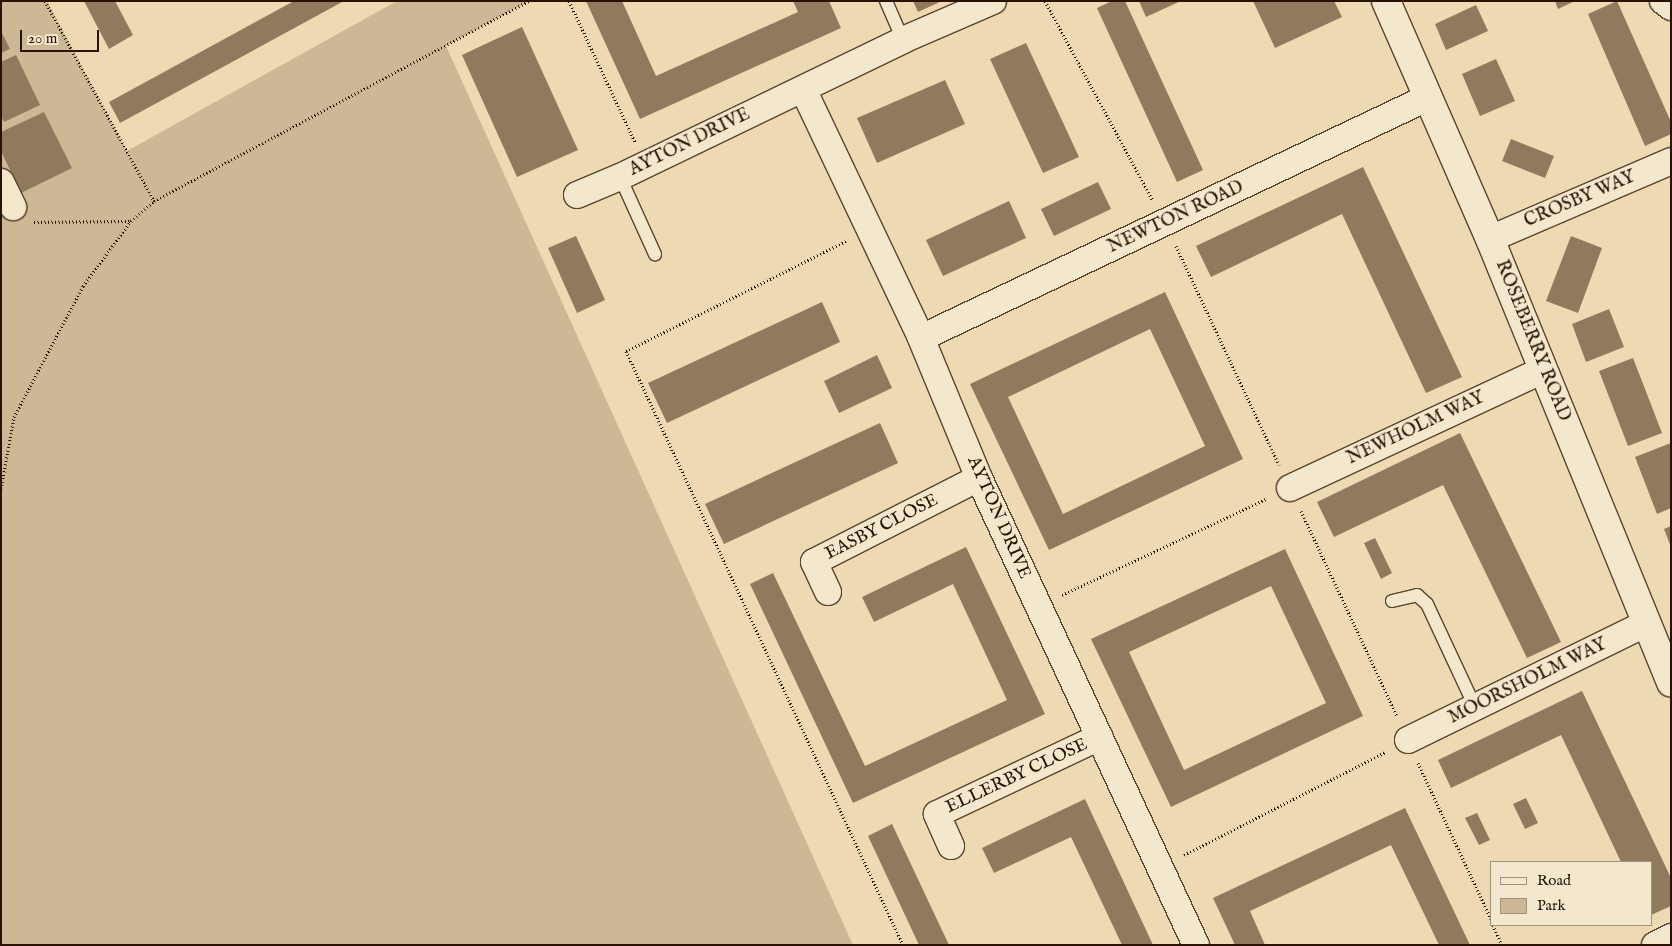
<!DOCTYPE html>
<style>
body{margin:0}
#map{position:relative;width:1672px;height:946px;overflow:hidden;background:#eddab2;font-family:"IM FELL English",serif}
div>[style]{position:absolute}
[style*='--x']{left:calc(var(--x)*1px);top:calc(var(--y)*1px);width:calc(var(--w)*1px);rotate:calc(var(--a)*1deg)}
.green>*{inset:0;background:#ccb894}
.building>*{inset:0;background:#8f7a5d}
.path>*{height:3px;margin-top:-1.5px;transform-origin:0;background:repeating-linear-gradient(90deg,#291201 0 1px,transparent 0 3.5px)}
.roads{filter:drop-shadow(1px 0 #5a442d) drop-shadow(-1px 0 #5a442d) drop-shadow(0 1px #5a442d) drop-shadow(0 -1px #5a442d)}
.lane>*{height:12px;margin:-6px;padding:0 6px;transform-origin:6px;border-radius:6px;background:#f3e7cd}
.street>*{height:26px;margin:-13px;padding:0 13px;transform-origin:13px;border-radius:13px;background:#f3e7cd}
.secondary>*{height:28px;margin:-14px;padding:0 14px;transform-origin:14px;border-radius:14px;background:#f3e7cd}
span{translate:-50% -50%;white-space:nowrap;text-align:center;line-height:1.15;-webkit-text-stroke:5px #f3e7cd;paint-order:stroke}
.street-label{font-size:18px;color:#291201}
.frame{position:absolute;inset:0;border:2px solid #291201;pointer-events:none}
.legend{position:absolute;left:1490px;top:861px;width:162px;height:65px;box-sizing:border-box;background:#f3e7cd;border:1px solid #a2927b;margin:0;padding:6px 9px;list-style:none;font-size:15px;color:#291201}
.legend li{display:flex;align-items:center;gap:10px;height:25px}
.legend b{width:25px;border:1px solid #a2927b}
.scale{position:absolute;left:20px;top:30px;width:79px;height:22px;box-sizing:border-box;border:2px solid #291201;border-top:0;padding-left:6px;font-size:15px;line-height:18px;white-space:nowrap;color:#291201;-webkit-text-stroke:4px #f3e7cd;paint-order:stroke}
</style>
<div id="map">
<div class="green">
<i style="clip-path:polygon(1px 1px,47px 1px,127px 151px,397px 1px,529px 1px,446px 46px,853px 945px,1px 945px)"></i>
</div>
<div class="building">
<i style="clip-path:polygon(84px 1px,115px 1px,133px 35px,109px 49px)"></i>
<i style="clip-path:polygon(294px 1px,344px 1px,120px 123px,109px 102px)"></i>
<i style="clip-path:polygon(586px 1px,622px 1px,656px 76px,798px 12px,793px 1px,829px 1px,841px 28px,640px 119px)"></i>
<i style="clip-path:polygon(913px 1px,942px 1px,918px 12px)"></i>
<i style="clip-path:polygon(1112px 1px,1125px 1px,1203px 170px,1177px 182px,1097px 8px)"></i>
<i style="clip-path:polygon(1139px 1px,1181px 1px,1146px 17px)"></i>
<i style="clip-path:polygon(1253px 1px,1334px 1px,1342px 17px,1275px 48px)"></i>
<i style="clip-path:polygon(1555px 1px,1575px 1px,1558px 9px)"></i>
<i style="clip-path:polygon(1617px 1px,1671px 122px,1671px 134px,1645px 146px,1588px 14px)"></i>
<i style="clip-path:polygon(1476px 5px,1488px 31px,1446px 50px,1435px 24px)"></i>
<i style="clip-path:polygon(522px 27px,578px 150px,517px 177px,462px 55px)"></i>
<i style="clip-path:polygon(1px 31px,10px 49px,1px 53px)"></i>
<i style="clip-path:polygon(1026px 43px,1079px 157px,1043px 173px,990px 59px)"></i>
<i style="clip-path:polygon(16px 55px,40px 105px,4px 122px,1px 116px,1px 62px)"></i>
<i style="clip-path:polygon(1496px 59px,1515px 101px,1480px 116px,1462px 74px)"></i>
<i style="clip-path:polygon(945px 80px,965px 124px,877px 163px,857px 118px)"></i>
<i style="clip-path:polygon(44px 112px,72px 168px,21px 193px,1px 151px,1px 132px)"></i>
<i style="clip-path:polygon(1511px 139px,1554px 156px,1545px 178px,1502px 161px)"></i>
<i style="clip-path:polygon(1363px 167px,1462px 377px,1426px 393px,1342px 214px,1211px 277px,1196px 246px)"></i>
<i style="clip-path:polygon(1098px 182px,1111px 209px,1054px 236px,1041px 209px)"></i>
<i style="clip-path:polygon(1009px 201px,1026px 238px,943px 276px,926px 240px)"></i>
<i style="clip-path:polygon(576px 236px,605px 300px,577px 313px,548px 248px)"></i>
<i style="clip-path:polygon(1571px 236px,1602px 248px,1578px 313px,1546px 301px)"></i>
<i style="clip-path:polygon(evenodd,1165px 292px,1243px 459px,1049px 550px,970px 384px,1165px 292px,1150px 329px,1205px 446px,1063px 514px,1008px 397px,1150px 329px)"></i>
<i style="clip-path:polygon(822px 302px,840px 342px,667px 423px,648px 383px)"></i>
<i style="clip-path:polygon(1609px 309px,1624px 347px,1586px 362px,1572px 324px)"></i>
<i style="clip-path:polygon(877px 355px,892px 388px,839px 413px,824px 381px)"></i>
<i style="clip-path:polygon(1633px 358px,1662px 433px,1628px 446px,1599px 371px)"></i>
<i style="clip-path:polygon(880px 423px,898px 463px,724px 544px,705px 504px)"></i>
<i style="clip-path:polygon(1460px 433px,1561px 642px,1527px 658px,1443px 485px,1334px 537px,1317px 502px)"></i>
<i style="clip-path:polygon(1671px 443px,1671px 508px,1657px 514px,1635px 457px)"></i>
<i style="clip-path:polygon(1671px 526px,1671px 547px,1664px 529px)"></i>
<i style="clip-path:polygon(1375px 538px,1392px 573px,1381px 579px,1364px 543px)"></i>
<i style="clip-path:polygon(966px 547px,1045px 714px,853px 803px,750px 584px,773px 573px,865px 766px,1007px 700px,953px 584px,874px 622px,862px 597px)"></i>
<i style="clip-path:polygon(evenodd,1285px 549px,1363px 716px,1171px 807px,1091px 639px,1285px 549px,1271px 586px,1326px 703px,1184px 770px,1129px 652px,1271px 586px)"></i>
<i style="clip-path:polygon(1582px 691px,1671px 878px,1671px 906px,1651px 915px,1651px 862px,1621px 862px,1561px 735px,1451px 788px,1438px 760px)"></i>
<i style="clip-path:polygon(1526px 798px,1538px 823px,1525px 829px,1513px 804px)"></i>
<i style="clip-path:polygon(1085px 799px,1153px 945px,1122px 945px,1071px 837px,994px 873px,982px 848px)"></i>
<i style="clip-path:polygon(1405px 808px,1470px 945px,1439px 945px,1391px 845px,1250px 911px,1265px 945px,1235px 945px,1213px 898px)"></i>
<i style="clip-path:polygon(1477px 813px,1490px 840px,1479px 845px,1465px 818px)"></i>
<i style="clip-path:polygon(892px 824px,949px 945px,919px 945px,868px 836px)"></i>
</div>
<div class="path">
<i style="--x:45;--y:1;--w:228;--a:61.4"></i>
<i style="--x:569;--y:1;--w:156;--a:64.9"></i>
<i style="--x:1045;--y:1;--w:227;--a:61.6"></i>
<i style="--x:34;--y:222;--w:96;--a:-0.6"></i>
<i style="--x:846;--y:241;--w:246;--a:153.4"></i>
<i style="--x:626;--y:351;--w:655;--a:65"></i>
<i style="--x:1176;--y:246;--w:242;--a:64.8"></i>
<i style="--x:1;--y:489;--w:73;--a:-79.8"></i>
<i style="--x:14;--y:417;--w:148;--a:-62.2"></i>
<i style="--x:83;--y:286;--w:81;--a:-53.6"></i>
<i style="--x:131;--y:221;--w:30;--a:-41"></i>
<i style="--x:154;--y:201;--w:425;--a:-28.1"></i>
<i style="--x:1301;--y:511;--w:226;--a:64.9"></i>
<i style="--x:1062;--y:595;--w:225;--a:-25.2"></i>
<i style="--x:1418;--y:763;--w:172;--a:64.9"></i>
<i style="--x:1184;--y:855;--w:226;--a:-27.1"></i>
<i style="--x:1493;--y:925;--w:22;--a:66"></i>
</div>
<div class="roads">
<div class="lane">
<i style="--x:886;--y:1;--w:43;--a:66.4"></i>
<i style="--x:620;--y:177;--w:85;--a:65.6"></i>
<i style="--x:1392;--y:601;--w:26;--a:-13"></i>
<i style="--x:1417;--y:595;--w:13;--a:42"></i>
<i style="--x:1427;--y:604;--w:114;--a:65"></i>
</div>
<div class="street">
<i style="--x:1663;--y:1;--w:10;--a:37"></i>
<i style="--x:803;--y:89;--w:276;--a:64.6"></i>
<i style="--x:921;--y:338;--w:152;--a:67.5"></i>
<i style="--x:979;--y:478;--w:515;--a:65.08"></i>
<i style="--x:1;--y:182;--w:28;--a:64"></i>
<i style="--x:577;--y:195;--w:47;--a:-22.7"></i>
<i style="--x:620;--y:177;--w:314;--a:-25.8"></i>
<i style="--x:903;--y:40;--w:98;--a:-23.4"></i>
<i style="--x:1490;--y:239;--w:197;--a:-23.3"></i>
<i style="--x:921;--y:338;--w:562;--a:-25.38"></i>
<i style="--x:1290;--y:488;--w:279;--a:-25"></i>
<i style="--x:828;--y:592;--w:33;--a:-115"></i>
<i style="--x:814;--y:562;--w:185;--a:-27"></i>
<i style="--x:1408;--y:740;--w:266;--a:-26.1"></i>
<i style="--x:951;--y:846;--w:35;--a:-114"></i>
<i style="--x:937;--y:814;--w:180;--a:-25.3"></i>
<i style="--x:1655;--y:945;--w:18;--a:-27"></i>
</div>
<div class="secondary">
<i style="--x:1386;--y:1;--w:260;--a:66.4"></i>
<i style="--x:1490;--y:239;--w:479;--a:67.8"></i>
</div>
</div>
<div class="street-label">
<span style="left:690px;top:143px;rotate:-26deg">AYTON DRIVE</span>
<span style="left:1580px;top:200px;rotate:-23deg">CROSBY WAY</span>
<span style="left:1176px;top:218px;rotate:-25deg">NEWTON ROAD</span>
<span style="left:1532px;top:341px;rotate:68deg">ROSEBERRY ROAD</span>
<span style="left:1416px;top:429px;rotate:-25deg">NEWHOLM WAY</span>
<span style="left:998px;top:518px;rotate:66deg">AYTON DRIVE</span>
<span style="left:882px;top:528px;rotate:-27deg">EASBY CLOSE</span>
<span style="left:1528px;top:682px;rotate:-26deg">MOORSHOLM WAY</span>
<span style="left:1017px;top:777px;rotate:-25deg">ELLERBY CLOSE</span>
</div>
<div class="frame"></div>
<ul class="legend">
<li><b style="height:6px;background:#f3e7cd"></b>Road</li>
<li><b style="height:14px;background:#ccb894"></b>Park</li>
</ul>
<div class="scale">20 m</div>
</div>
